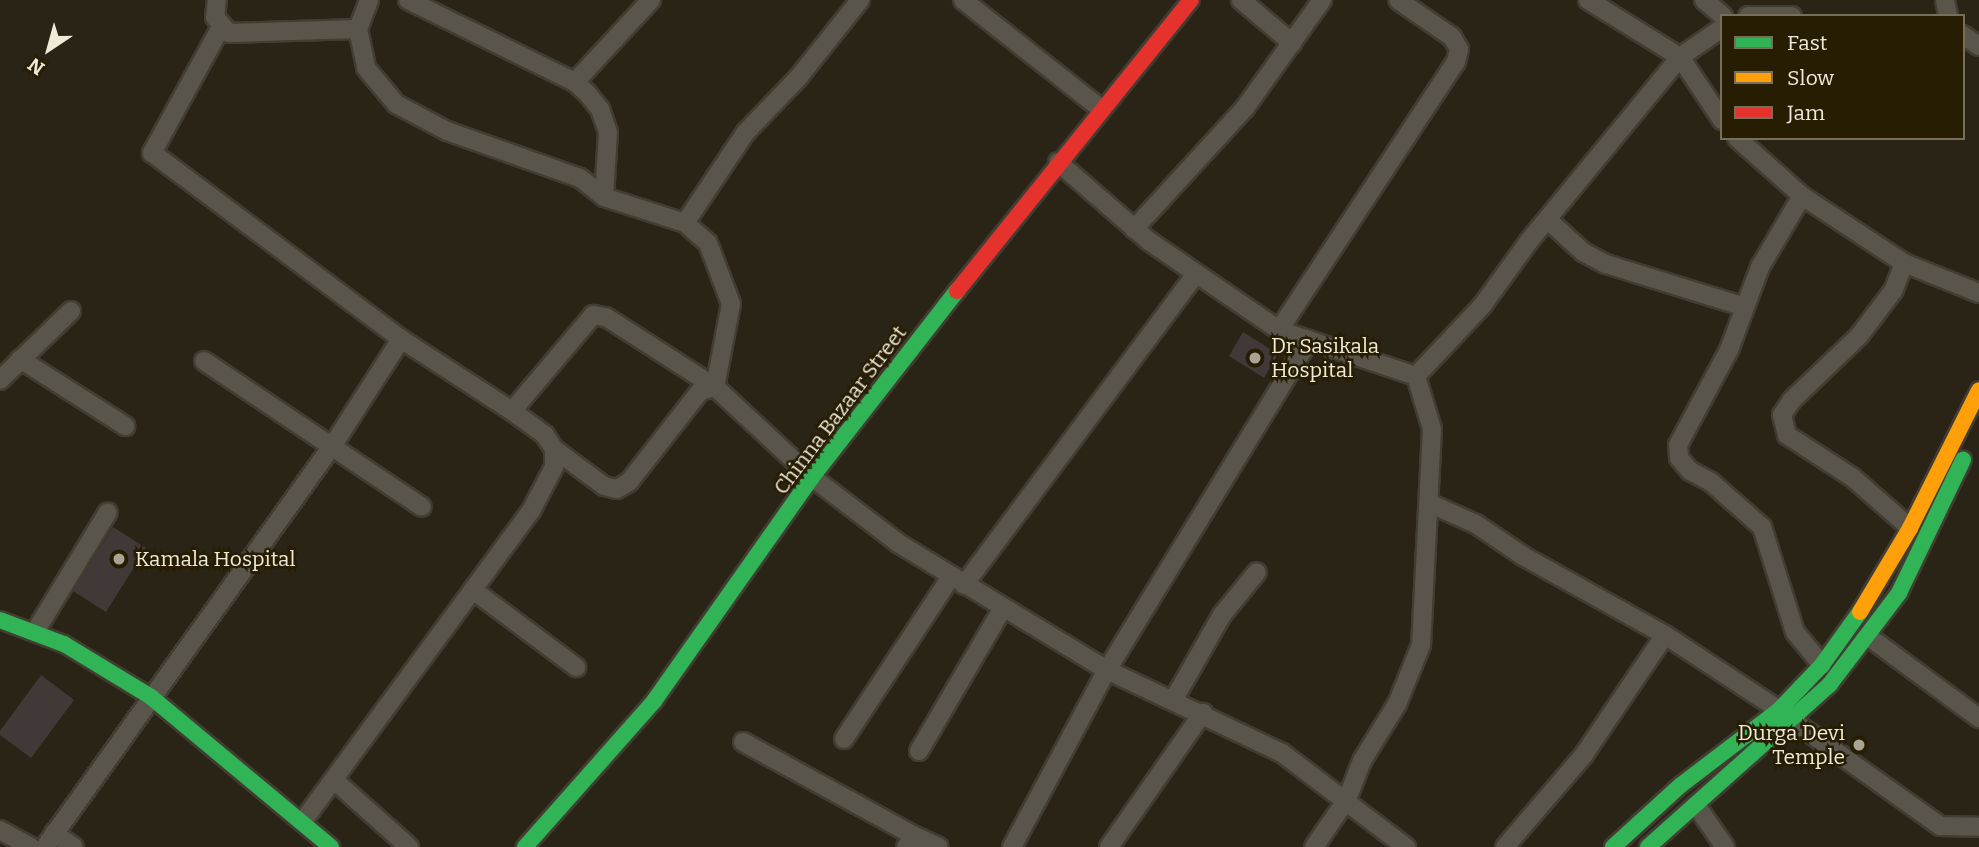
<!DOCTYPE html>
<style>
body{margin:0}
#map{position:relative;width:1979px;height:847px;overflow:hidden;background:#292415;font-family:Bitter,serif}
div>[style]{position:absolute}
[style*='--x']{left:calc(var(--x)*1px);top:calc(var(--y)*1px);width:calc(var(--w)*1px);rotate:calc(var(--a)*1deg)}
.building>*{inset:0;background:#403937}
.roads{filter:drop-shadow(2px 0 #413d33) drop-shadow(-2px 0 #413d33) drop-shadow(0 2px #413d33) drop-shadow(0 -2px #413d33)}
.street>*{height:18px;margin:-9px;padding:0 9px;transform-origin:9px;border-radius:9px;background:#59554a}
.fast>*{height:16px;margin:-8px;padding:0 8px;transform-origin:8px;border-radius:8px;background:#30b455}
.slow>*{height:16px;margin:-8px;padding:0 8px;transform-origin:8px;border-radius:8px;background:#ff9f0a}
.jam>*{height:16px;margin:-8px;padding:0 8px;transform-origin:8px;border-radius:8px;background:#e5322d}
.dots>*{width:19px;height:19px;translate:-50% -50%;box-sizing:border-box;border:4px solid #271d03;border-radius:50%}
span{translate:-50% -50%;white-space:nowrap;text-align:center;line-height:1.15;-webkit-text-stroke:5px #271d03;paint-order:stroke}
.poi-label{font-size:21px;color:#efe9d9}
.left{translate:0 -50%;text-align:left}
.right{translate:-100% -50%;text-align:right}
.street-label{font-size:21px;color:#efe9d9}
.legend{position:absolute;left:1720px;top:14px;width:245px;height:126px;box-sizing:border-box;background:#271d03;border:2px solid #776f59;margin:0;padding:9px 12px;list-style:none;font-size:21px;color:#efe9d9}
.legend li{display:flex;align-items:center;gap:14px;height:35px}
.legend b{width:35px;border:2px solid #776f59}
.north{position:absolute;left:14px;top:14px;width:70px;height:70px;-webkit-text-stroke:5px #271d03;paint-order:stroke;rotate:216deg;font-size:19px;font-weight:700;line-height:28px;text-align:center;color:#efe9d9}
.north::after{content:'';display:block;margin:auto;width:24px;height:32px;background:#efe9d9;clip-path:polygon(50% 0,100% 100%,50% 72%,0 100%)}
</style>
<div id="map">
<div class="building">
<i style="clip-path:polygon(1243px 332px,1278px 354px,1264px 378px,1229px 356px)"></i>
<i style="clip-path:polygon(113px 527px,146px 548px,106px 612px,73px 591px)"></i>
<i style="clip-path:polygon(41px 675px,74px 700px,31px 758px,0 735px,0 731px)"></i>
</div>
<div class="roads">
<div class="street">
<i style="--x:217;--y:0;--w:17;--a:97"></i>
<i style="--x:215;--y:17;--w:21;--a:49"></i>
<i style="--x:229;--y:33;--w:129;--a:-1.8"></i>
<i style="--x:358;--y:29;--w:40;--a:78"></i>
<i style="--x:366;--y:68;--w:47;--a:50.2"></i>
<i style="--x:396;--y:104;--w:58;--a:27.9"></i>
<i style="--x:447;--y:131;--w:141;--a:19.5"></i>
<i style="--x:580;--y:178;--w:31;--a:38"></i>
<i style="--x:604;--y:197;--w:85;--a:17.8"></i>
<i style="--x:685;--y:223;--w:30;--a:41"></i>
<i style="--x:708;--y:243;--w:65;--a:69.3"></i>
<i style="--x:731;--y:304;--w:85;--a:100.9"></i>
<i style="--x:715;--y:387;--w:132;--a:42.9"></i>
<i style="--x:812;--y:477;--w:108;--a:37.5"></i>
<i style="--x:898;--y:543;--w:245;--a:31.3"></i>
<i style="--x:1107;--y:670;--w:194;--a:25.4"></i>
<i style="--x:1282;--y:753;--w:156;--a:37.2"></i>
<i style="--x:408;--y:0;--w:186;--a:26.2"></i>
<i style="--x:575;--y:82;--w:16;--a:43"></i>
<i style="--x:587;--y:93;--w:21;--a:51"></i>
<i style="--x:600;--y:109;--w:24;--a:71"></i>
<i style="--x:608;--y:132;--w:65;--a:93.5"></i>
<i style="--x:963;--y:0;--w:176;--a:38.3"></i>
<i style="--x:1241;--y:0;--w:67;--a:40.1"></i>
<i style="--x:1588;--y:0;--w:108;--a:31.8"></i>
<i style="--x:1680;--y:57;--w:76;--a:56.3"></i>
<i style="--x:1704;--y:0;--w:25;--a:40"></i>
<i style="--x:1945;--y:0;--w:16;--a:79"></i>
<i style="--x:1748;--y:16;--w:44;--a:0"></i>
<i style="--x:358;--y:29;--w:31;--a:-69"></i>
<i style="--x:1963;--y:35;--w:19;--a:35"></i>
<i style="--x:575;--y:82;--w:112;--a:-47.2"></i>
<i style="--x:1737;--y:138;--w:87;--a:41.7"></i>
<i style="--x:1058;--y:162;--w:121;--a:41"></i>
<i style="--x:1149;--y:241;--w:158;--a:34.4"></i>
<i style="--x:1279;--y:330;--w:145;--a:18.6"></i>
<i style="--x:1416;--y:376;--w:55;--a:73.2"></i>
<i style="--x:1432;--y:429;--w:216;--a:92.9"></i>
<i style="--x:1421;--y:645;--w:64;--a:112.1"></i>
<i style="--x:1397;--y:704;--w:67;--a:121.6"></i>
<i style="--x:1362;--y:761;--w:41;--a:111.5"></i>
<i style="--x:1347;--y:799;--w:58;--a:124.5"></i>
<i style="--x:1548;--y:220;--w:47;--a:42.4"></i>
<i style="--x:1583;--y:252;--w:26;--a:28"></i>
<i style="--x:1606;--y:264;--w:145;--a:17.2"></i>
<i style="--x:685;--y:223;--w:110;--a:-56.2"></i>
<i style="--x:746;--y:132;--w:75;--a:-46.1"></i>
<i style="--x:798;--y:78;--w:100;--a:-51.5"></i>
<i style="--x:1134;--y:229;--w:164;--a:-47.5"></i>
<i style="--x:1245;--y:108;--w:133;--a:-54.5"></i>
<i style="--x:1904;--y:263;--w:30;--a:111"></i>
<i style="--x:1893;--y:291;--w:56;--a:127.1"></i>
<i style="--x:1859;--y:336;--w:93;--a:136.3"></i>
<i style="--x:1792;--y:400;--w:18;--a:124"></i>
<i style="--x:1782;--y:415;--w:21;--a:76"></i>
<i style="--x:1787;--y:435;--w:77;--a:32.9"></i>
<i style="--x:1852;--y:477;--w:77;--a:41.3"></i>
<i style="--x:1279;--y:330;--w:321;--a:-56.6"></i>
<i style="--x:1456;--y:62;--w:13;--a:-77"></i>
<i style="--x:1459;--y:49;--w:14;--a:-120"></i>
<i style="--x:1452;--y:37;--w:65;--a:-145.6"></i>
<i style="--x:401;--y:339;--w:132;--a:33"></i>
<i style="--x:512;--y:411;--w:126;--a:-49.8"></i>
<i style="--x:593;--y:315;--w:13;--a:9"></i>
<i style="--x:606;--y:317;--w:130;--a:32.7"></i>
<i style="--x:20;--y:359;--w:125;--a:32.5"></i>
<i style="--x:204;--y:361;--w:262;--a:33.8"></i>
<i style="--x:1416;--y:376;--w:96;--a:-46.7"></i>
<i style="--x:1482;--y:306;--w:80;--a:-54.1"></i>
<i style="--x:1529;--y:241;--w:238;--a:-50.6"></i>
<i style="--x:1680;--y:57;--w:51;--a:-34.6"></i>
<i style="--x:0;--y:380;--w:99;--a:-44.2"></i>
<i style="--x:554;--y:449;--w:62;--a:36.5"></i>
<i style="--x:604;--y:486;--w:13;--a:13"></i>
<i style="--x:617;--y:489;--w:14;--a:-30"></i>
<i style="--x:629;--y:482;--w:115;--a:-52"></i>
<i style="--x:700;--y:391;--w:16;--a:-15"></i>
<i style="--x:1431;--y:504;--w:49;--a:24"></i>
<i style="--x:1476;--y:524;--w:57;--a:34.2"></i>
<i style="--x:1523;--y:556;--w:162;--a:29.1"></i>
<i style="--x:1665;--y:635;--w:136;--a:33.3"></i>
<i style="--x:964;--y:585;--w:385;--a:-53.3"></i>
<i style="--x:473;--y:590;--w:129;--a:36.8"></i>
<i style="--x:35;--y:632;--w:140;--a:-58.7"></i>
<i style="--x:1869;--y:637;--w:137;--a:36.4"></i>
<i style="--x:1822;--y:665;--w:43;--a:-129.3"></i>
<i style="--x:1795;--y:632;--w:110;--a:-107.4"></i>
<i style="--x:1762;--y:527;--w:68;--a:-138.6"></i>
<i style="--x:1711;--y:482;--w:24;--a:-152"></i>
<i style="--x:1690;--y:471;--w:17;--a:-130"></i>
<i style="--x:1679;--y:458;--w:13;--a:-94"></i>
<i style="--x:1678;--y:445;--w:108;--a:-61.8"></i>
<i style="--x:1729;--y:350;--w:89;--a:-69.5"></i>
<i style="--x:1760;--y:267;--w:82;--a:-59.4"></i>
<i style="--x:1802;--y:196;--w:122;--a:33.3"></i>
<i style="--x:1904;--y:263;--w:81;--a:21.8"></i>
<i style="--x:1174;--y:699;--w:97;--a:-60.3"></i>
<i style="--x:1222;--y:615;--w:55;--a:-50.9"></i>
<i style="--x:1793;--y:721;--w:181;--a:35.5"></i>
<i style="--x:1940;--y:826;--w:39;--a:1"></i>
<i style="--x:844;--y:739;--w:194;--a:-56.6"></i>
<i style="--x:743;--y:742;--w:196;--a:28.7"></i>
<i style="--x:919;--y:751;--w:166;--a:-59.6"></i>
<i style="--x:334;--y:780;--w:101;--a:41.8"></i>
<i style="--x:1696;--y:805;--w:51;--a:55.4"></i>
<i style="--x:303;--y:821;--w:385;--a:-53.7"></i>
<i style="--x:531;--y:511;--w:50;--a:-62.4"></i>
<i style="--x:554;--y:467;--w:18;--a:-90"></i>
<i style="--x:554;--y:449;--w:17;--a:-123"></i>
<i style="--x:545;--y:435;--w:41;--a:-144"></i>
<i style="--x:0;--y:830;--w:35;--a:29"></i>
<i style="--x:54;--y:833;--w:24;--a:35"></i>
<i style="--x:45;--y:847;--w:495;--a:-54.4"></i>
<i style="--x:333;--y:445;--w:126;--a:-57.3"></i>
<i style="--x:401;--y:339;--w:311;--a:-143.2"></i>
<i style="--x:152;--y:153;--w:144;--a:-61.3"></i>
<i style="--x:906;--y:847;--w:14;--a:-51"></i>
<i style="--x:915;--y:836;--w:26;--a:25"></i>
<i style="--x:1012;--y:847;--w:201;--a:-61.8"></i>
<i style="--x:1107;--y:670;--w:387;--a:-58.5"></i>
<i style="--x:1109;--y:847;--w:164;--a:-55"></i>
<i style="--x:1505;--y:847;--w:120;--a:-49.4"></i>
<i style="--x:1583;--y:756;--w:146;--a:-55.9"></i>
</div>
<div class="fast">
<i style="--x:0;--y:620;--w:68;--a:20.6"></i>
<i style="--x:64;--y:644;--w:102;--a:31.3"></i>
<i style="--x:151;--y:697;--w:234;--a:39.8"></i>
<i style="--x:525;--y:847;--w:195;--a:-48.5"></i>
<i style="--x:654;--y:701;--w:274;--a:-54.8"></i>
<i style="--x:812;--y:477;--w:236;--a:-52.1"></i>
<i style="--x:1613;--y:847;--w:92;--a:-42.4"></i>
<i style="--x:1681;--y:785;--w:123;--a:-37.4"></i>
<i style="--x:1779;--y:710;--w:62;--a:-46.3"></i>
<i style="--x:1822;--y:665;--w:65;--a:-54.4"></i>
<i style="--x:1648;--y:847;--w:244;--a:-41.8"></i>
<i style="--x:1830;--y:684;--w:114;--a:-52.8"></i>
<i style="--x:1899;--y:593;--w:148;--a:-64.3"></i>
</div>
<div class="slow">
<i style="--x:1860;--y:612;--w:98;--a:-59.2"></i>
<i style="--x:1910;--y:528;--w:154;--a:-63.4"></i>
</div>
<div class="jam">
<i style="--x:957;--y:291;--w:373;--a:-51.2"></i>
</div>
</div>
<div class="dots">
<i style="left:1255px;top:358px;background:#aaa494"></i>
<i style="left:119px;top:559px;background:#aaa494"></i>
<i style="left:1859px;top:745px;background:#aaa494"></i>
</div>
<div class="poi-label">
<span class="left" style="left:1271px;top:358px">Dr Sasikala<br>Hospital</span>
<span class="left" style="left:135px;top:559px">Kamala Hospital</span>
<span class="right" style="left:1845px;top:745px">Durga Devi<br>Temple</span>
</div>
<div class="street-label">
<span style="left:840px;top:410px;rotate:-53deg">Chinna Bazaar Street</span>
</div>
<ul class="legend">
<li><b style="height:9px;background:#30b455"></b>Fast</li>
<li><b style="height:9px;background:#ff9f0a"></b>Slow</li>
<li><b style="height:9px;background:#e5322d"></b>Jam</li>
</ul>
<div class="north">N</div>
</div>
